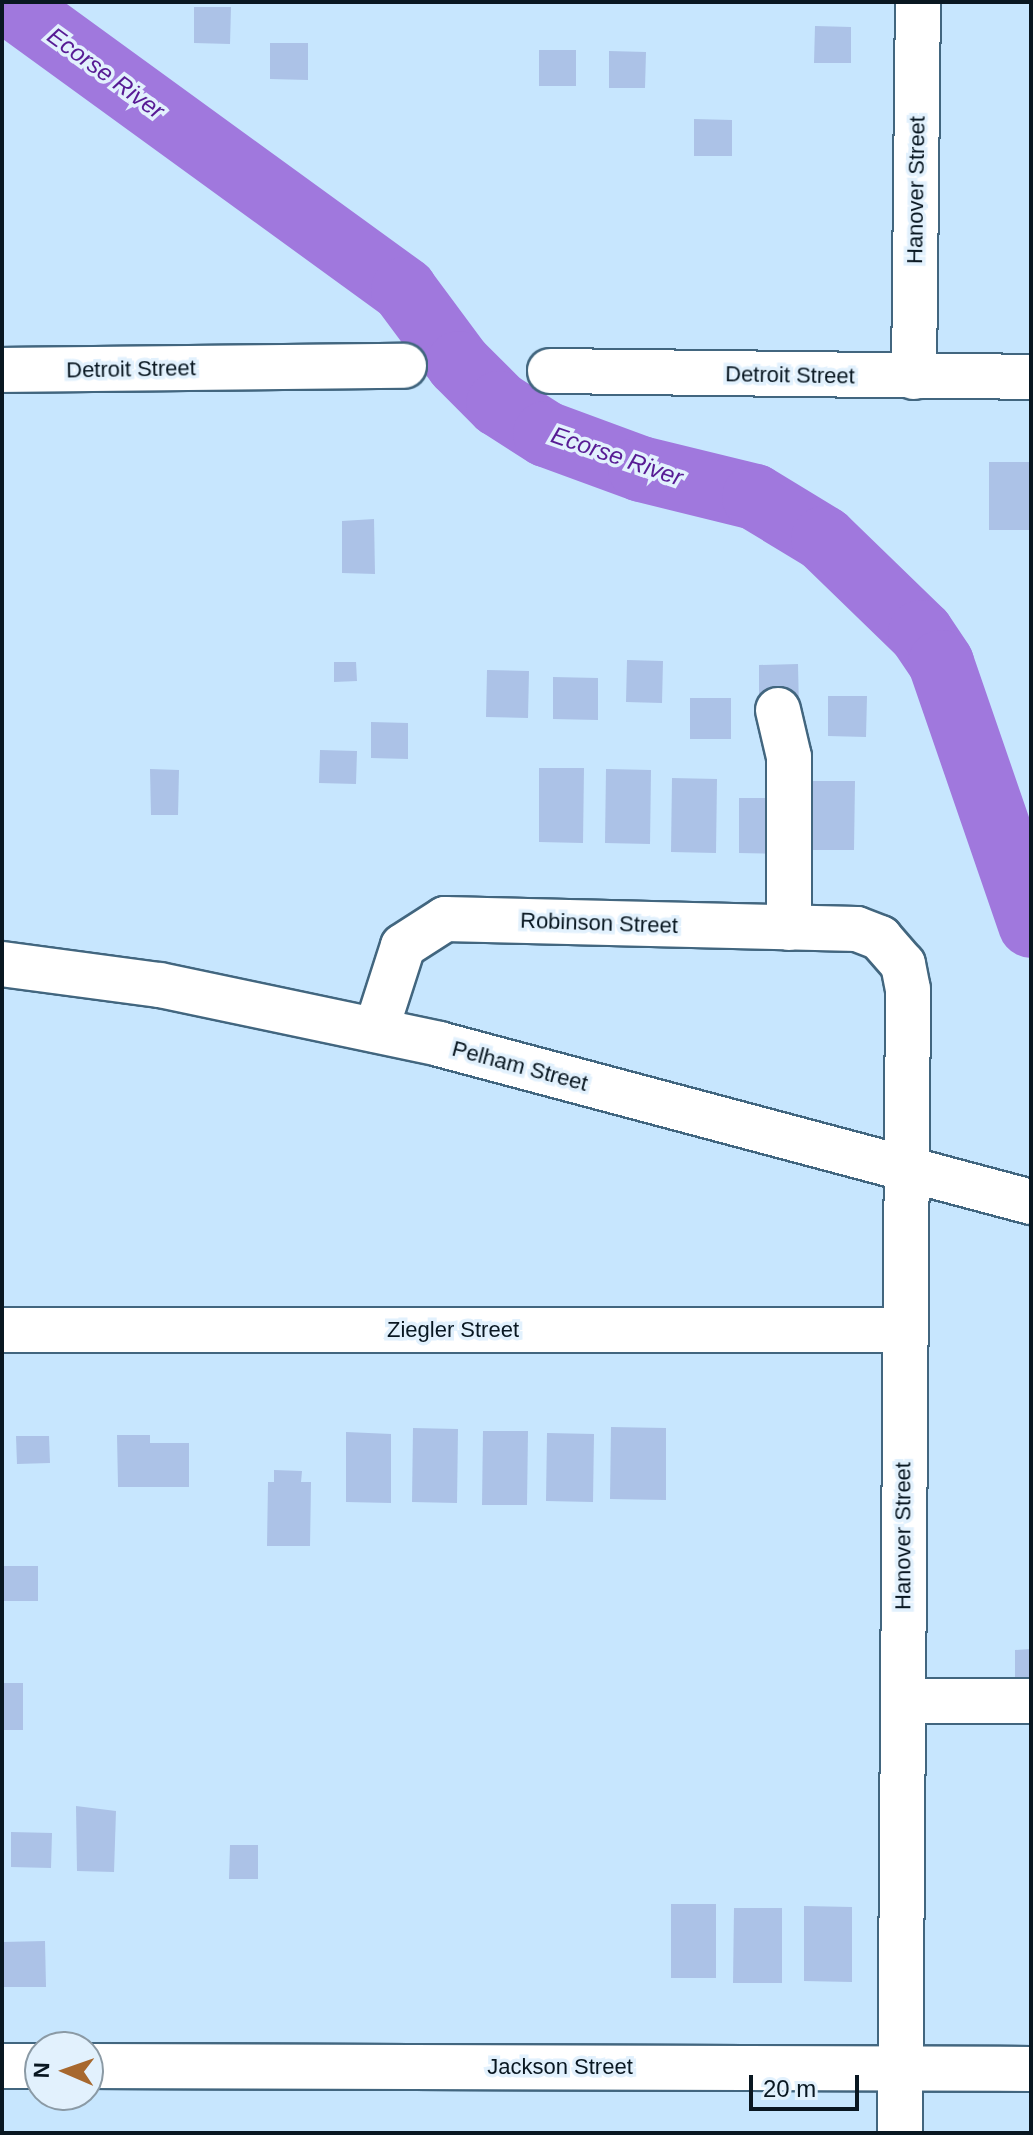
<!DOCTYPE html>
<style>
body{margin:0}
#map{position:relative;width:1033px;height:2135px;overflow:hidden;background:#c7e6fe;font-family:Helvetica,sans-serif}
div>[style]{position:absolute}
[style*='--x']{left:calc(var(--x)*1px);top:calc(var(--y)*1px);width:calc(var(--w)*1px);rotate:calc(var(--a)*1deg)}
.river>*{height:66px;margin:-33px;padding:0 33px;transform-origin:33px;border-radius:33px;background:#a078dd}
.building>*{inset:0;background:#acc2e7}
.roads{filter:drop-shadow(2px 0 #42667f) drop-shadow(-2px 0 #42667f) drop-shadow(0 2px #42667f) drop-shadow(0 -2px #42667f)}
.minor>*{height:44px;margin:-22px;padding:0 22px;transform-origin:22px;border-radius:22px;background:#fff}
span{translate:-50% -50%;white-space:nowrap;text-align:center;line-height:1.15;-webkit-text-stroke:7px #e2f1fd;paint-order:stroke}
.street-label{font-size:22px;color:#091721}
.water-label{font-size:24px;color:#571b94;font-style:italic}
.frame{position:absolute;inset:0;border:4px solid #091721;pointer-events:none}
.north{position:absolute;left:24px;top:2031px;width:80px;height:80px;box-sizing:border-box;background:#e2f1fd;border:2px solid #8b9aa5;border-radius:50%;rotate:272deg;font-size:22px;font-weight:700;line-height:32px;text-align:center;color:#091721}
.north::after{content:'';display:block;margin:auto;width:28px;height:36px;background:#a7682e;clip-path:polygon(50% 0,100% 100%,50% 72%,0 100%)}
.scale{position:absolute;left:749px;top:2075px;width:110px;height:36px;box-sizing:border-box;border:4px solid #091721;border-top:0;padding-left:10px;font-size:24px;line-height:28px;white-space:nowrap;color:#091721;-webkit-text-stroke:6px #e2f1fd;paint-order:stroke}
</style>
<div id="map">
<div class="river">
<i style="--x:8;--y:2;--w:490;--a:36"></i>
<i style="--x:404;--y:290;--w:92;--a:53.4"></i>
<i style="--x:459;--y:364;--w:57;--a:45"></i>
<i style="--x:499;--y:404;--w:56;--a:32.6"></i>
<i style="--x:546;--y:434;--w:101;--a:20.2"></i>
<i style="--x:641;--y:469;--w:117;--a:13.8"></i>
<i style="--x:755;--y:497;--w:81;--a:31.3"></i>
<i style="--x:824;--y:539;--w:135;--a:44.1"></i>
<i style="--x:921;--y:633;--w:36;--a:56"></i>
<i style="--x:941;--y:663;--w:277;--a:71"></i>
</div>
<div class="building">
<i style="clip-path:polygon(194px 7px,231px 7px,230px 44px,194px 43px)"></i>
<i style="clip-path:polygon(815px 26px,851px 27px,851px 63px,814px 63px)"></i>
<i style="clip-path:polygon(270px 43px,308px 43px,308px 80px,270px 79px)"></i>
<i style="clip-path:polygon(539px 50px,576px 50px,576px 86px,539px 86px)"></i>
<i style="clip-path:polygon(609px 51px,646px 52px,645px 88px,609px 88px)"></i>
<i style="clip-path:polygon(694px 119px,732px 120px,732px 156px,694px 156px)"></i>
<i style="clip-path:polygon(989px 462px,1031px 462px,1031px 530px,989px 530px)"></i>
<i style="clip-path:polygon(374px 519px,375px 574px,342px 573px,342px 521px)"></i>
<i style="clip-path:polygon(627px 660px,663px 661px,662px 703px,626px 702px)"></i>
<i style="clip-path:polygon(334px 662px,356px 662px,357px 681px,334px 682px)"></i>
<i style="clip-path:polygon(798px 664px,799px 710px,759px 710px,759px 665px)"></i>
<i style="clip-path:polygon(487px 670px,529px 671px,528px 718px,486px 717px)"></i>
<i style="clip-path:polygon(553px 677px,598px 678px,598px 720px,553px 719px)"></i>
<i style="clip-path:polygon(828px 696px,867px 696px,866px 737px,828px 736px)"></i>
<i style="clip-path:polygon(690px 698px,731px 698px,731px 739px,690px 739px)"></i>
<i style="clip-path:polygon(371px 722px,408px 723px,408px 759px,371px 758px)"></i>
<i style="clip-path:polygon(320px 750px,357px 751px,356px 784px,319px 783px)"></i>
<i style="clip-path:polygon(539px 768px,584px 768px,583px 843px,539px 842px)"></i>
<i style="clip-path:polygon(150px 769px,179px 770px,178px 815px,151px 815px)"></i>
<i style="clip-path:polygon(606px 769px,651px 770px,650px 844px,605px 843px)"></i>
<i style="clip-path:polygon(672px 778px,717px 779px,716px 853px,671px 852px)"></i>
<i style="clip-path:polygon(810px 781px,855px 781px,854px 850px,809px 850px)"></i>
<i style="clip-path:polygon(739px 798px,781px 798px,781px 854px,739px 853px)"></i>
<i style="clip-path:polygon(611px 1427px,666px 1428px,666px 1500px,610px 1499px)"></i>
<i style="clip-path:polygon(413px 1428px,458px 1429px,457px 1503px,412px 1502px)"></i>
<i style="clip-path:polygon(483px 1431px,528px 1431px,527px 1505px,482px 1505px)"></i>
<i style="clip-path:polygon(346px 1432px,391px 1434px,391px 1503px,346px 1502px)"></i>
<i style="clip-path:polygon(547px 1433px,594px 1434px,593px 1502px,546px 1501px)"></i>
<i style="clip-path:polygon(117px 1435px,150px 1435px,150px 1443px,189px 1443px,189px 1487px,118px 1487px)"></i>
<i style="clip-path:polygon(16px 1436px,49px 1436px,50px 1463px,17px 1464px)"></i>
<i style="clip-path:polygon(274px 1470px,302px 1471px,301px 1482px,311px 1482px,310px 1546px,267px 1546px,268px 1482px,274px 1482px)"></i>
<i style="clip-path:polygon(2px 1566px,38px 1566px,38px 1601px,2px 1601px)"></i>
<i style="clip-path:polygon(1031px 1649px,1031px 1685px,1015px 1685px,1015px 1650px)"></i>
<i style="clip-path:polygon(2px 1683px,23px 1683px,23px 1730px,2px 1730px)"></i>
<i style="clip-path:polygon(76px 1806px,116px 1811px,114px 1872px,77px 1871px)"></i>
<i style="clip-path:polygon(11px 1832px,52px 1833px,51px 1868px,11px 1867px)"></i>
<i style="clip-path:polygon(230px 1845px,258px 1845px,258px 1879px,229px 1879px)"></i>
<i style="clip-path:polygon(671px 1904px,716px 1904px,716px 1978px,671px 1978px)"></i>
<i style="clip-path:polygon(804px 1906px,852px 1907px,852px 1982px,804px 1981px)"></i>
<i style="clip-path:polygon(734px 1908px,782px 1908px,782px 1983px,733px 1983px)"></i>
<i style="clip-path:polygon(45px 1941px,46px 1987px,4px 1987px,3px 1942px)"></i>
</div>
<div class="roads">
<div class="minor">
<i style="--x:2;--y:370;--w:402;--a:-0.6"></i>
<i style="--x:550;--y:371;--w:481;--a:0.7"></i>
<i style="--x:914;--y:377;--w:375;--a:-89.4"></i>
<i style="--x:778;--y:710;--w:48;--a:76.8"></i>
<i style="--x:789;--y:757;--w:171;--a:90"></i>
<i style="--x:2;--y:964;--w:159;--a:7.6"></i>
<i style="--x:160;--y:985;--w:285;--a:11.9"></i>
<i style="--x:439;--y:1044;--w:613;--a:14.94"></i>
<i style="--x:376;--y:1030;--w:88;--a:-72.2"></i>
<i style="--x:403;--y:946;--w:50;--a:-32.7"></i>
<i style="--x:445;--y:919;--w:412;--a:1.4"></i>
<i style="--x:857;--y:929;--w:25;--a:21"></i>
<i style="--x:880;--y:938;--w:35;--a:49"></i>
<i style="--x:903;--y:964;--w:25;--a:79"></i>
<i style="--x:908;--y:989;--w:1144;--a:90.4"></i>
<i style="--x:2;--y:1330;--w:901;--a:0"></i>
<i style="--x:903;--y:1701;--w:128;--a:0"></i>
<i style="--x:2;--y:2066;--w:38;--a:0"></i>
<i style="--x:88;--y:2066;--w:943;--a:0.18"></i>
</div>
</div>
<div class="street-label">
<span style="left:916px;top:190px;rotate:-89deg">Hanover Street</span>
<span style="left:131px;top:369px;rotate:-1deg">Detroit Street</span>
<span style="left:790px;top:375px;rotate:1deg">Detroit Street</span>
<span style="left:599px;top:923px;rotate:2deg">Robinson Street</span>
<span style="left:520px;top:1066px;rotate:15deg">Pelham Street</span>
<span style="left:453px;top:1330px">Ziegler Street</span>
<span style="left:903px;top:1536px;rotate:-90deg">Hanover Street</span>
<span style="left:560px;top:2067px">Jackson Street</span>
</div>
<div class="water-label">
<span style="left:106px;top:73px;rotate:36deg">Ecorse River</span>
<span style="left:617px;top:456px;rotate:19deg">Ecorse River</span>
</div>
<div class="frame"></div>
<div class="north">N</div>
<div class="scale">20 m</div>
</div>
